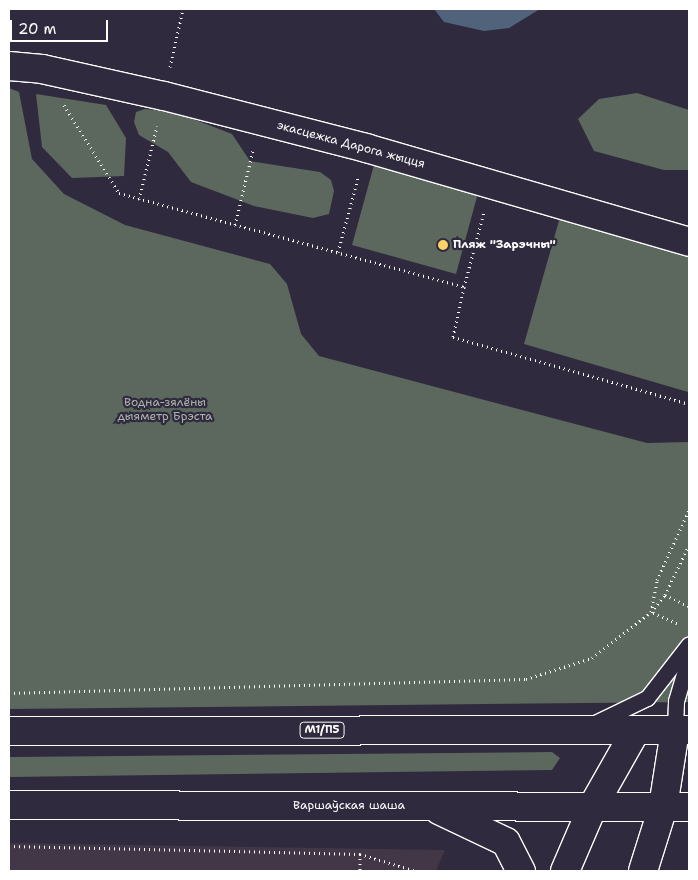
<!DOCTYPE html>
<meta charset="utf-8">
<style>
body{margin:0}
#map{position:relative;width:698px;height:880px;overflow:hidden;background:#2f2a3d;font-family:"Shantell Sans",sans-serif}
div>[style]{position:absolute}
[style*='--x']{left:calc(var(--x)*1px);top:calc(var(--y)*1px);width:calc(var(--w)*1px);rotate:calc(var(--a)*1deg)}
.built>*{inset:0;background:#413747}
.green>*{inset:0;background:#5c685d}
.water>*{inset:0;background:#50637b}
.path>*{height:3px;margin-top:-1.5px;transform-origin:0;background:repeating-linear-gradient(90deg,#fff 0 1px,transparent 0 5px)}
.roads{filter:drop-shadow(1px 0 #fff) drop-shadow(-1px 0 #fff) drop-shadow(0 1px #fff) drop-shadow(0 -1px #fff)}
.service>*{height:15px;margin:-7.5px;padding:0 7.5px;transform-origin:7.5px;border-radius:7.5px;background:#2f2a3d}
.minor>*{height:28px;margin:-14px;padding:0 14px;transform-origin:14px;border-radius:14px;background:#2f2a3d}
.secondary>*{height:28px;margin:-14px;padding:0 14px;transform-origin:14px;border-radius:14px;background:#2f2a3d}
.trunk>*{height:28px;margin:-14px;padding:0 14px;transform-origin:14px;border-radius:14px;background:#2f2a3d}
.dots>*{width:14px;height:14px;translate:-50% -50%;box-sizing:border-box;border:2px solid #2f2a3d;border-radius:50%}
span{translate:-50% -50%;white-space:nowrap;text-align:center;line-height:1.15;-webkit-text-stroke:4.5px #2f2a3d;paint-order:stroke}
.shield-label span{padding:1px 4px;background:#2f2a3d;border:1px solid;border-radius:4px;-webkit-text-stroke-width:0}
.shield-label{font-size:11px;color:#fff;font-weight:700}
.street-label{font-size:12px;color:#fff}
.poi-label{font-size:12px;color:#fff;font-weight:700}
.left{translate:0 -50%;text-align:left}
.park-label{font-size:12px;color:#aeb4ae}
.frame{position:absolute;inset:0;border:10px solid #fff;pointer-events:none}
.scale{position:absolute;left:10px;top:20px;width:98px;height:22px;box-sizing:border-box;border:2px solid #fff;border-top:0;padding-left:6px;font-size:15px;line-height:18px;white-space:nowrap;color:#fff;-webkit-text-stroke:4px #2f2a3d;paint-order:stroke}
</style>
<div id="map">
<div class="built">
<i style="clip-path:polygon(9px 843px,445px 850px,436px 871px,9px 871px)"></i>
</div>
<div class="green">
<i style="clip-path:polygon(9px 88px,19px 92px,32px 159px,64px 194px,125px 225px,270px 264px,287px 284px,301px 334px,319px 356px,647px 443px,689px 442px,689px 702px,9px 709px)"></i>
<i style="clip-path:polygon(637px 93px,689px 110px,689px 170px,664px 170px,594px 151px,578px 119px,599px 99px)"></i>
<i style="clip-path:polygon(36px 94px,106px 105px,126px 138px,124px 176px,72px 178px,42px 147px)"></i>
<i style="clip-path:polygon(145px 109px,175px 112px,232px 134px,250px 161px,320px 172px,331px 180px,334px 191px,329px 214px,313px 218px,254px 206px,191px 182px,168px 152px,139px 135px,134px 122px,136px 112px)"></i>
<i style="clip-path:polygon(374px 165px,478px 193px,456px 274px,352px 245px)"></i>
<i style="clip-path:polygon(560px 217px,689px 254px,688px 392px,524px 344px)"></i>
<i style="clip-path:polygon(552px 752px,560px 758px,552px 770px,9px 777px,9px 757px)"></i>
</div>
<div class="water">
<i style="clip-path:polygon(434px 9px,540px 9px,509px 28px,484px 31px,444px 22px)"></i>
</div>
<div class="path">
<i style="--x:170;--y:67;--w:59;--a:-77.4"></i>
<i style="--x:64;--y:105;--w:104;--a:58"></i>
<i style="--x:119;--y:193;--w:358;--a:15.2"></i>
<i style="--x:464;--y:287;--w:51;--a:102.4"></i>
<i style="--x:453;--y:337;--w:245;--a:15.8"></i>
<i style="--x:139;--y:199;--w:75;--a:-76.1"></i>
<i style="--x:235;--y:225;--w:77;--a:-76.5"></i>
<i style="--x:338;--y:252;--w:77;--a:-74.9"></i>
<i style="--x:464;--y:287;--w:78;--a:-75.1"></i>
<i style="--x:665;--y:595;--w:55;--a:-64.4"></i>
<i style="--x:677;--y:623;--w:28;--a:-157"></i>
<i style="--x:651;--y:612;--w:33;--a:-79"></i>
<i style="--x:657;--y:580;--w:77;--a:-65.4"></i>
<i style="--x:9;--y:693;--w:517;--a:-1.55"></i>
<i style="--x:526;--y:679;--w:69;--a:-17.7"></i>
<i style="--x:592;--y:658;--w:75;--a:-37.9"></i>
<i style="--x:651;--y:612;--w:22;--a:-51"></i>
<i style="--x:665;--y:595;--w:26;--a:25"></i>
<i style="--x:9;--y:846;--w:351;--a:1.3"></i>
<i style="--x:360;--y:854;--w:59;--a:16.9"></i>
<i style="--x:360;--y:854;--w:17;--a:90"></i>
</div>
<div class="roads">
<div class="service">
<i style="--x:595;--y:723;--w:58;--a:-25.7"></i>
<i style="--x:647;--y:698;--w:68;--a:-52.1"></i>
<i style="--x:675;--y:730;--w:29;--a:-88"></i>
<i style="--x:676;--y:701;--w:46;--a:-73.5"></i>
</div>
<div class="minor">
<i style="--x:9;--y:66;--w:33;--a:5"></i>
<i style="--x:42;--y:69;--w:125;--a:12.5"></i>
<i style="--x:164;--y:96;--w:209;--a:14.4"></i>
<i style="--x:366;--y:148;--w:336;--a:16.2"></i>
</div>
<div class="secondary">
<i style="--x:565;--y:871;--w:71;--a:-66.7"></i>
<i style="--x:593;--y:806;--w:87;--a:-60.5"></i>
<i style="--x:643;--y:871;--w:67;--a:-72.6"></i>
<i style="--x:663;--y:807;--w:78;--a:-81.1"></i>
</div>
<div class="trunk">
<i style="--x:9;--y:731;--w:680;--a:-0.08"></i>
<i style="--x:9;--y:805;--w:680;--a:0.17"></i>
<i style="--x:439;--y:810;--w:74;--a:25.5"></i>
<i style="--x:506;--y:842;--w:33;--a:63"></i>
</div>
</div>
<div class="dots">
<i style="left:443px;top:245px;background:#ffd166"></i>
</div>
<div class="shield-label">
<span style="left:322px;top:730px">М1/П5</span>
</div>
<div class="street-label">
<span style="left:351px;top:145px;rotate:15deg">экасцежка Дарога жыцця</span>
<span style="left:349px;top:806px">Варшаўская шаша</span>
</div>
<div class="poi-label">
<span class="left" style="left:453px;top:245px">Пляж "Зарэчны"</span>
</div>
<div class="park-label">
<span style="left:165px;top:410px">Водна-зялёны<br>дыяметр Брэста</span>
</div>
<div class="frame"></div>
<div class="scale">20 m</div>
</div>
